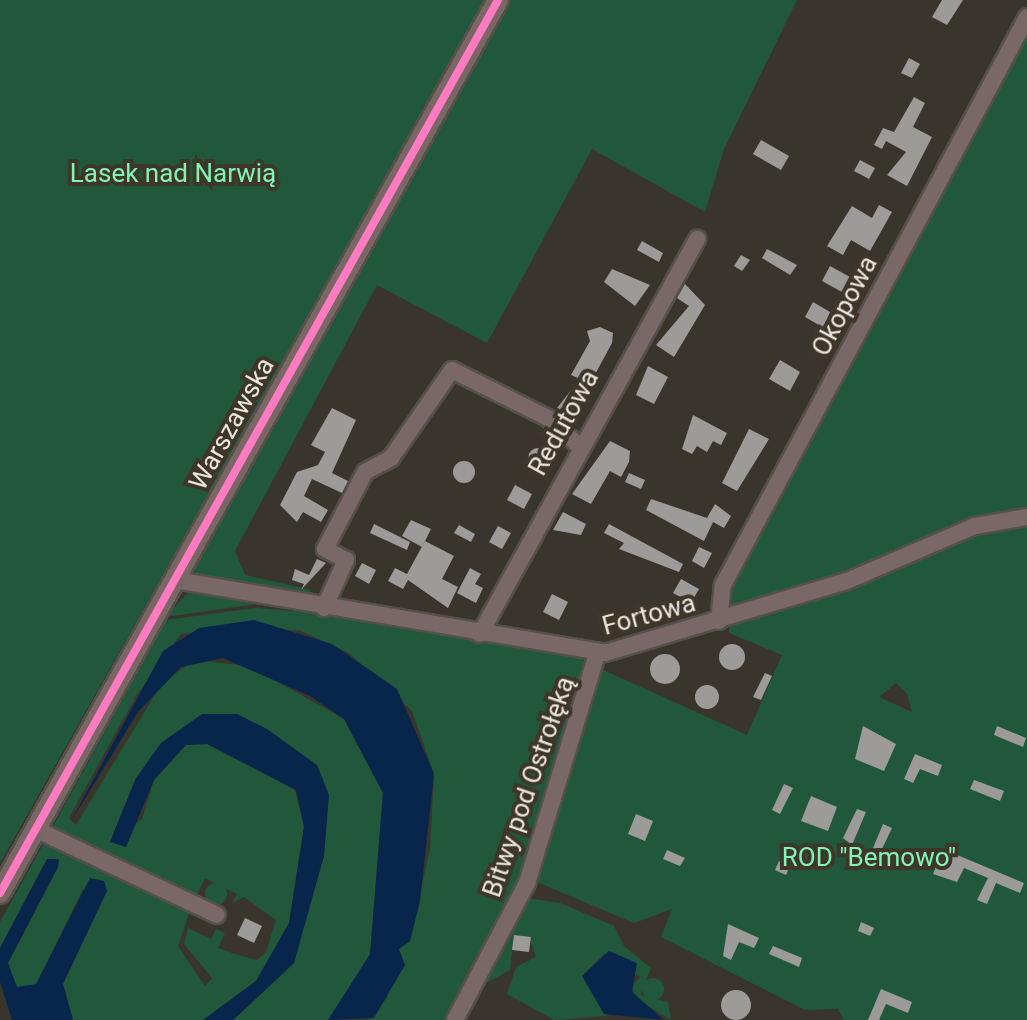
<!DOCTYPE html>
<meta charset="utf-8">
<style>
body{margin:0}
#map{position:relative;width:1027px;height:1020px;overflow:hidden;background:#39352d;font-family:Roboto,sans-serif}
div>[style]{position:absolute}
[style*='--x']{left:calc(var(--x)*1px);top:calc(var(--y)*1px);width:calc(var(--w)*1px);rotate:calc(var(--a)*1deg)}
.green>*{inset:0;background:#21583b}
.round{border-radius:50%}
.water>*{inset:0;background:#08264c}
.building>*{inset:0;background:#9d9a9a}
.roads{filter:drop-shadow(2px 0 #55504a) drop-shadow(-2px 0 #55504a) drop-shadow(0 2px #55504a) drop-shadow(0 -2px #55504a)}
.minor>*{height:16px;margin:-8px;padding:0 8px;transform-origin:8px;border-radius:8px;background:#7a6868}
.major>*{height:20px;margin:-10px;padding:0 10px;transform-origin:10px;border-radius:10px;background:#7a6765}
.bus-1>*{height:8px;margin:-4px;padding:0 4px;transform-origin:4px;border-radius:4px;background:#fe7ac1}
span{translate:-50% -50%;white-space:nowrap;text-align:center;line-height:1.15;-webkit-text-stroke:8px #3e3628;paint-order:stroke}
.park-label{font-size:26px;color:#81f3b5}
.street-label{font-size:26px;color:#ebe6dd}
</style>
<div id="map">
<div class="green">
<i style="clip-path:polygon(0 0,488px 0,0 863px)"></i>
<i style="clip-path:polygon(509px 0,797px 0,724px 149px,705px 212px,592px 149px,487px 343px,377px 285px,235px 551px,245px 575px,311px 590px,310px 598px,196px 577px,193px 567px)"></i>
<i style="clip-path:polygon(1027px 31px,1027px 510px,965px 522px,848px 575px,731px 608px,729px 592px,760px 529px)"></i>
<i style="clip-path:polygon(evenodd,1027px 521px,1027px 1020px,844px 1020px,838px 1009px,805px 1010px,661px 937px,672px 909px,634px 923px,537px 882px,601px 669px,747px 735px,782px 655px,729px 633px,729px 623px,954px 537px,1027px 521px,896px 683px,907px 694px,912px 712px,879px 697px,896px 683px)"></i>
<i style="clip-path:polygon(189px 592px,197px 593px,256px 604px,165px 617px)"></i>
<i style="clip-path:polygon(255px 608px,344px 615px,580px 657px,587px 664px,529px 867px,449px 1020px,368px 1020px,386px 999px,399px 949px,410px 941px,430px 848px,434px 774px,412px 711px,349px 653px,299px 630px,181px 634px,136px 696px,69px 818px,76px 825px,162px 683px,195px 660px,249px 666px,344px 719px,383px 793px,370px 954px,344px 1003px,328px 1020px,233px 1020px,294px 963px,328px 793px,317px 765px,202px 714px,136px 778px,110px 842px,142px 819px,154px 780px,185px 745px,207px 744px,295px 790px,304px 827px,289px 923px,256px 981px,203px 1020px,73px 1020px,63px 984px,106px 891px,83px 889px,36px 985px,17px 987px,10px 979px,8px 963px,58px 867px,43px 866px,0 948px,0 922px,45px 841px,191px 908px,178px 946px,205px 986px,212px 978px,184px 944px,188px 928px,211px 939px,216px 929px,225px 933px,218px 948px,238px 955px,257px 960px,266px 952px,276px 920px,244px 897px,232px 903px,237px 894px,205px 878px,195px 899px,52px 828px,166px 620px)"></i>
<i class="round" style="left:205px;top:883px;width:22px;height:22px"></i>
<i style="clip-path:polygon(527px 898px,560px 903px,614px 926px,624px 946px,651px 968px,640px 995px,668px 1002px,671px 1020px,637px 999px,631px 988px,640px 977px,604px 954px,582px 976px,614px 1009px,606px 1016px,554px 1020px,507px 994px,516px 967px,536px 957px,529px 937px,514px 935px,510px 970px,486px 983px)"></i>
<i class="round" style="left:642px;top:978px;width:22px;height:22px"></i>
</div>
<div class="water">
<i style="clip-path:polygon(254px 620px,332px 644px,397px 689px,434px 774px,420px 901px,410px 941px,399px 949px,405px 965px,374px 1018px,328px 1020px,370px 954px,383px 793px,344px 719px,310px 696px,223px 658px,181px 667px,138px 712px,70px 823px,163px 651px,199px 628px)"></i>
<i style="clip-path:polygon(202px 714px,237px 714px,267px 729px,317px 765px,329px 795px,324px 856px,294px 963px,233px 1020px,203px 1020px,256px 981px,289px 923px,304px 827px,296px 790px,207px 744px,186px 745px,154px 780px,126px 847px,110px 842px,136px 778px,161px 743px)"></i>
<i style="clip-path:polygon(47px 859px,59px 859px,58px 867px,8px 963px,17px 987px,36px 984px,90px 878px,104px 881px,107px 891px,63px 984px,73px 1020px,12px 1020px,0 982px,0 948px)"></i>
<i style="clip-path:polygon(609px 951px,637px 963px,632px 992px,664px 1020px,604px 1014px,582px 976px)"></i>
</div>
<div class="building">
<i style="clip-path:polygon(942px 0,963px 0,947px 25px,932px 17px)"></i>
<i style="clip-path:polygon(909px 58px,920px 64px,912px 78px,901px 73px)"></i>
<i style="clip-path:polygon(914px 97px,925px 103px,913px 127px,932px 137px,907px 186px,887px 175px,906px 152px,886px 141px,882px 149px,874px 145px,883px 128px,894px 132px)"></i>
<i style="clip-path:polygon(761px 140px,789px 156px,781px 170px,753px 154px)"></i>
<i style="clip-path:polygon(860px 160px,875px 168px,869px 179px,854px 171px)"></i>
<i style="clip-path:polygon(879px 205px,892px 212px,870px 251px,851px 240px,843px 255px,827px 246px,852px 206px,872px 218px)"></i>
<i style="clip-path:polygon(642px 241px,663px 253px,659px 262px,637px 250px)"></i>
<i style="clip-path:polygon(767px 249px,797px 265px,790px 275px,762px 258px)"></i>
<i style="clip-path:polygon(741px 255px,750px 260px,742px 271px,734px 266px)"></i>
<i style="clip-path:polygon(830px 266px,850px 277px,842px 292px,822px 281px)"></i>
<i style="clip-path:polygon(612px 269px,650px 285px,635px 306px,604px 282px)"></i>
<i style="clip-path:polygon(685px 284px,705px 305px,674px 357px,656px 345px,689px 306px,677px 298px)"></i>
<i style="clip-path:polygon(813px 302px,830px 312px,824px 328px,805px 317px)"></i>
<i style="clip-path:polygon(600px 327px,613px 333px,612px 343px,572px 417px,557px 408px,580px 379px,571px 375px,590px 341px,587px 331px)"></i>
<i style="clip-path:polygon(780px 360px,800px 372px,790px 391px,769px 379px)"></i>
<i style="clip-path:polygon(648px 366px,668px 377px,654px 404px,636px 395px)"></i>
<i style="clip-path:polygon(332px 408px,356px 420px,332px 473px,348px 481px,342px 493px,312px 479px,304px 496px,328px 510px,321px 522px,303px 512px,297px 522px,280px 505px,297px 472px,318px 465px,325px 452px,311px 445px)"></i>
<i style="clip-path:polygon(693px 415px,727px 433px,721px 445px,713px 441px,707px 452px,697px 446px,692px 454px,682px 449px)"></i>
<i style="clip-path:polygon(749px 429px,769px 439px,737px 491px,722px 483px)"></i>
<i style="clip-path:polygon(610px 441px,630px 451px,629px 462px,621px 477px,610px 471px,591px 504px,572px 494px)"></i>
<i class="round" style="left:528px;top:448px;width:20px;height:20px"></i>
<i class="round" style="left:453px;top:461px;width:22px;height:22px"></i>
<i style="clip-path:polygon(629px 473px,645px 480px,641px 489px,625px 482px)"></i>
<i style="clip-path:polygon(515px 485px,532px 494px,524px 509px,507px 500px)"></i>
<i style="clip-path:polygon(651px 499px,707px 518px,715px 504px,731px 516px,724px 528px,713px 522px,704px 541px,646px 510px)"></i>
<i style="clip-path:polygon(563px 512px,586px 524px,581px 535px,553px 530px)"></i>
<i style="clip-path:polygon(411px 520px,431px 529px,422px 547px,402px 536px)"></i>
<i style="clip-path:polygon(374px 524px,410px 542px,407px 550px,370px 533px)"></i>
<i style="clip-path:polygon(609px 524px,683px 564px,679px 572px,619px 549px,624px 543px,604px 533px)"></i>
<i style="clip-path:polygon(459px 525px,475px 534px,471px 542px,454px 533px)"></i>
<i style="clip-path:polygon(498px 526px,511px 533px,502px 549px,489px 542px)"></i>
<i style="clip-path:polygon(425px 541px,454px 556px,442px 579px,458px 587px,448px 608px,408px 580px,403px 589px,388px 581px,395px 568px,407px 574px)"></i>
<i style="clip-path:polygon(699px 547px,712px 553px,704px 568px,692px 561px)"></i>
<i style="clip-path:polygon(317px 559px,326px 563px,301px 590px,304px 584px,292px 580px,295px 569px,309px 575px)"></i>
<i style="clip-path:polygon(362px 563px,376px 570px,369px 584px,355px 576px)"></i>
<i style="clip-path:polygon(470px 568px,481px 574px,475px 584px,483px 588px,476px 603px,457px 593px)"></i>
<i style="clip-path:polygon(681px 579px,699px 589px,691px 603px,673px 593px)"></i>
<i style="clip-path:polygon(552px 594px,568px 602px,559px 620px,543px 612px)"></i>
<i class="round" style="left:719px;top:644px;width:26px;height:26px"></i>
<i class="round" style="left:650px;top:654px;width:30px;height:30px"></i>
<i style="clip-path:polygon(765px 673px,772px 676px,761px 700px,753px 697px)"></i>
<i class="round" style="left:695px;top:685px;width:24px;height:24px"></i>
<i style="clip-path:polygon(863px 726px,896px 744px,884px 771px,855px 759px)"></i>
<i style="clip-path:polygon(997px 726px,1026px 738px,1023px 747px,994px 735px)"></i>
<i style="clip-path:polygon(915px 754px,942px 765px,938px 776px,920px 769px,913px 783px,904px 779px)"></i>
<i style="clip-path:polygon(974px 780px,1004px 791px,1000px 801px,970px 789px)"></i>
<i style="clip-path:polygon(784px 784px,793px 788px,780px 814px,772px 810px)"></i>
<i style="clip-path:polygon(811px 796px,837px 807px,828px 831px,801px 821px)"></i>
<i style="clip-path:polygon(857px 809px,866px 812px,852px 845px,843px 838px)"></i>
<i style="clip-path:polygon(636px 814px,653px 821px,645px 841px,628px 834px)"></i>
<i style="clip-path:polygon(883px 824px,892px 828px,881px 851px,873px 848px)"></i>
<i style="clip-path:polygon(943px 849px,1024px 883px,1020px 893px,996px 883px,987px 904px,977px 900px,988px 878px,964px 868px,957px 882px,933px 874px)"></i>
<i style="clip-path:polygon(667px 850px,685px 858px,680px 866px,663px 859px)"></i>
<i style="clip-path:polygon(779px 861px,790px 866px,786px 875px,775px 870px)"></i>
<i style="clip-path:polygon(245px 918px,262px 926px,254px 943px,237px 935px)"></i>
<i style="clip-path:polygon(861px 922px,874px 928px,870px 936px,858px 931px)"></i>
<i style="clip-path:polygon(728px 924px,759px 938px,754px 948px,739px 942px,731px 960px,723px 956px)"></i>
<i style="clip-path:polygon(514px 935px,531px 937px,529px 952px,512px 950px)"></i>
<i style="clip-path:polygon(773px 946px,802px 958px,799px 967px,769px 954px)"></i>
<i style="clip-path:polygon(881px 989px,912px 1002px,908px 1013px,886px 1004px,879px 1020px,868px 1020px)"></i>
<i class="round" style="left:721px;top:990px;width:30px;height:30px"></i>
</div>
<div class="roads">
<div class="minor">
<i style="--x:175;--y:580;--w:436;--a:9.6"></i>
<i style="--x:605;--y:653;--w:252;--a:-16.6"></i>
<i style="--x:847;--y:581;--w:139;--a:-23.3"></i>
<i style="--x:975;--y:526;--w:53;--a:-9.8"></i>
<i style="--x:324;--y:608;--w:53;--a:-65.4"></i>
<i style="--x:346;--y:560;--w:24;--a:-152"></i>
<i style="--x:325;--y:549;--w:87;--a:-62.5"></i>
<i style="--x:365;--y:472;--w:30;--a:-28"></i>
<i style="--x:391;--y:458;--w:107;--a:-55.3"></i>
<i style="--x:452;--y:370;--w:107;--a:26.6"></i>
<i style="--x:548;--y:418;--w:42;--a:42.1"></i>
<i style="--x:719;--y:621;--w:36;--a:-84"></i>
<i style="--x:723;--y:585;--w:644;--a:-61.84"></i>
<i style="--x:480;--y:634;--w:451;--a:-61.2"></i>
<i style="--x:35;--y:829;--w:201;--a:25.3"></i>
<i style="--x:455;--y:1020;--w:155;--a:-62.3"></i>
<i style="--x:527;--y:883;--w:239;--a:-73"></i>
</div>
<div class="major">
<i style="--x:0;--y:893;--w:1022;--a:-60.85"></i>
</div>
</div>
<div class="bus-1">
<i style="--x:0;--y:893;--w:1022;--a:-60.85"></i>
</div>
<div class="park-label">
<span style="left:173px;top:174px">Lasek nad Narwią</span>
<span style="left:869px;top:858px">ROD "Bemowo"</span>
</div>
<div class="street-label">
<span style="left:845px;top:306px;rotate:-62deg">Okopowa</span>
<span style="left:564px;top:423px;rotate:-61deg">Redutowa</span>
<span style="left:232px;top:424px;rotate:-61deg">Warszawska</span>
<span style="left:649px;top:615px;rotate:-15deg">Fortowa</span>
<span style="left:529px;top:787px;rotate:-71deg">Bitwy pod Ostrołęką</span>
</div>
</div>
